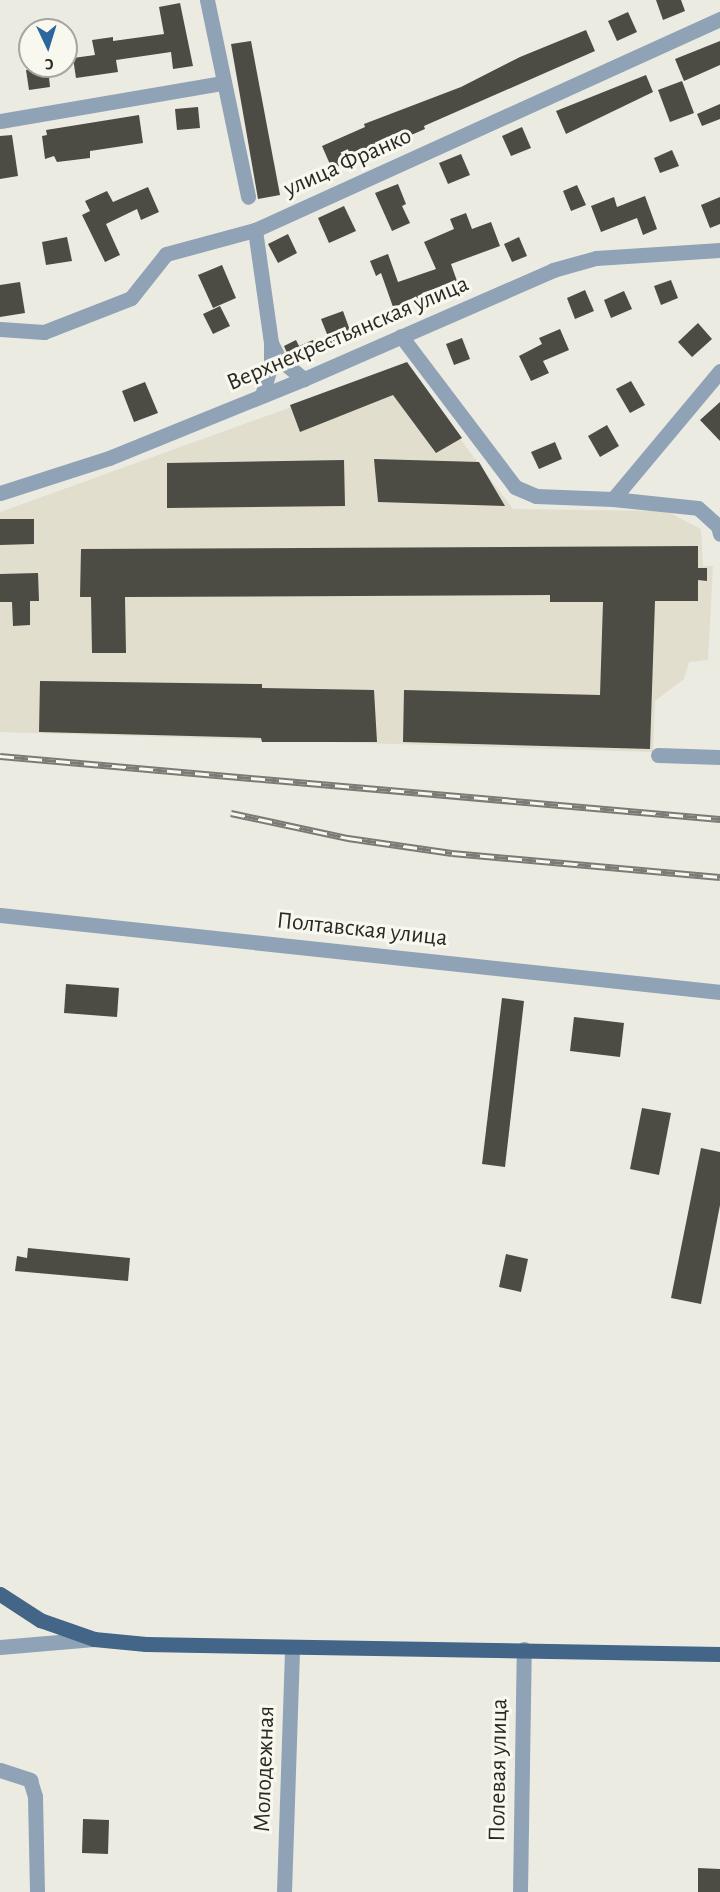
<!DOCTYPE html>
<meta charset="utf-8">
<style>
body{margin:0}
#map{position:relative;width:720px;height:1892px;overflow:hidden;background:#ecebe2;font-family:"Alegreya Sans",sans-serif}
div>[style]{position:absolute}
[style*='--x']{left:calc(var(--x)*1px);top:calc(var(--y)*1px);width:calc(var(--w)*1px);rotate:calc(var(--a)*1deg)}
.built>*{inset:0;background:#e1dece}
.building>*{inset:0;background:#4c4b44}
.minor>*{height:15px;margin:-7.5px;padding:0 7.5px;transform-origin:7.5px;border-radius:7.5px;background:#8fa2b6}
.major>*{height:15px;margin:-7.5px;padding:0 7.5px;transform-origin:7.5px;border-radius:7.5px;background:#426588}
.rail>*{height:7px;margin-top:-3.5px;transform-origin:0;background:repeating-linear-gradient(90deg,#f9f8ef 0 14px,#7b7a75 0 28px);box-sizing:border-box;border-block:2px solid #7b7a75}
span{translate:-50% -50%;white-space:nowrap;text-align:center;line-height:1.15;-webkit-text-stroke:6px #f9f8ef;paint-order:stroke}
.street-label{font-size:24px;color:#292926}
.north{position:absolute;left:18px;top:18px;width:60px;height:60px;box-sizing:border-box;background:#f9f8ef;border:2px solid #a6a59f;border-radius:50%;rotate:176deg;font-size:16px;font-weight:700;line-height:24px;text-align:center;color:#292926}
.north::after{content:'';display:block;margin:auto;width:21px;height:27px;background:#2b679e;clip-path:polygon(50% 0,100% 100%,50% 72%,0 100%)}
</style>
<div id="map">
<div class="built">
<i style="clip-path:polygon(405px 366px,513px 509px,666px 511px,701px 529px,703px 566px,713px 566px,708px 660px,689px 662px,684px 679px,655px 701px,653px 752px,0 732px,0 512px)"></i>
</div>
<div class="building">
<i style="clip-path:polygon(656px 0,681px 0,685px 11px,663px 20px)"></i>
<i style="clip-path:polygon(180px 3px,193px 66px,173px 69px,171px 52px,116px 60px,118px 72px,76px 78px,73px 58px,95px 55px,92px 40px,113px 37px,113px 41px,164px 34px,159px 7px)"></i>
<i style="clip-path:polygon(628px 12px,637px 32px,617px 41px,608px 21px)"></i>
<i style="clip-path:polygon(586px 30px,595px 51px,424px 126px,425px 129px,402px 139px,404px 144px,375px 154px,374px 151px,332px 169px,322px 146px,365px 127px,364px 124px,461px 87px,520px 57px)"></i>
<i style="clip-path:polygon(251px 41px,280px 195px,258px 199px,231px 44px)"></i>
<i style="clip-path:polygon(720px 41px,720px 65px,684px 81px,675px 59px)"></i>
<i style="clip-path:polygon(48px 67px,50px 87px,29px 90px,26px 70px)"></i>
<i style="clip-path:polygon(646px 75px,653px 92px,566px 134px,556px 111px)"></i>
<i style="clip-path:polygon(682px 81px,694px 113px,670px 122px,658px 90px)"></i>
<i style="clip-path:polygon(720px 104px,720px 119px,702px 126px,697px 114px)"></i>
<i style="clip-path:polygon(198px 107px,200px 128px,177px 130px,175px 109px)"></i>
<i style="clip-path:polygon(139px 115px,143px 143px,90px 151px,90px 158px,57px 162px,54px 156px,45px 159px,42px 136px,47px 135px,46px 130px)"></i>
<i style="clip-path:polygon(522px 127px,531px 148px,511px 156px,502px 136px)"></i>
<i style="clip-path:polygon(12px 135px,18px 176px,0 179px,0 136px)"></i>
<i style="clip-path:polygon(672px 150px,679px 166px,660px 173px,654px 158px)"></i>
<i style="clip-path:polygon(461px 154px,470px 175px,448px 184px,439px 163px)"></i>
<i style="clip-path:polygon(398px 184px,406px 204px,402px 206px,410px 223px,392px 231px,375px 193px)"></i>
<i style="clip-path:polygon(577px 185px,586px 205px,571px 211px,563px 191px)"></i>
<i style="clip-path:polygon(148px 187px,159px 212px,141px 220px,137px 209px,106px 224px,120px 255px,105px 262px,82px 215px,90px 211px,85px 201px,107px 191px,113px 202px)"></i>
<i style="clip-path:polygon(645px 196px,657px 229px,643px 235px,637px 218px,601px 232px,591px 206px,614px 197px,617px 207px)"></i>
<i style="clip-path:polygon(720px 197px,720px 224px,710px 228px,701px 205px)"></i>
<i style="clip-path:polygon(344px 206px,356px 231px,329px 243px,318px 218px)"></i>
<i style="clip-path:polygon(466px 213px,472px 229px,491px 222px,500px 246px,451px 264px,457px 281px,422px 293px,423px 297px,393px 307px,381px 273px,376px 276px,370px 261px,388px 254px,398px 282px,436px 269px,424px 242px,454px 229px,450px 219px)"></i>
<i style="clip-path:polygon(288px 234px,297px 253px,278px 263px,268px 244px)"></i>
<i style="clip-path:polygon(67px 237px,72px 261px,46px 265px,42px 242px)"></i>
<i style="clip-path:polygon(519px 237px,527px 256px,512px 262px,504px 244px)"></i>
<i style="clip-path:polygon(222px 265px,236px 298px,213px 308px,198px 275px)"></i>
<i style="clip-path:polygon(671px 280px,678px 298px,661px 305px,654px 286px)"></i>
<i style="clip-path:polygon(20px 282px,25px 313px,0 317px,0 285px)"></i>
<i style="clip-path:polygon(585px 290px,594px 311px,575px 319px,567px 298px)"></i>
<i style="clip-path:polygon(624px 291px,632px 309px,611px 318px,604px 300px)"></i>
<i style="clip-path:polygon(220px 306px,230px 326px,213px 334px,203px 314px)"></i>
<i style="clip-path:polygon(343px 311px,352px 336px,331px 344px,321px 319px)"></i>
<i style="clip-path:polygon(698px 323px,712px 339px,692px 357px,678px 342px)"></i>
<i style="clip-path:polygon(560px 329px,569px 350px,543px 361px,549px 373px,531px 381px,519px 356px,542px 344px,539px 338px)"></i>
<i style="clip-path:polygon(462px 338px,470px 359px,454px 365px,446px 344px)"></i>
<i style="clip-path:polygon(296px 340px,299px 346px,313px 340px,318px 351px,297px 361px,287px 353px,284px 346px)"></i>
<i style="clip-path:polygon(407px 362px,462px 438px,436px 453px,393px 395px,300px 432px,290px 405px)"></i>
<i style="clip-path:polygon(631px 381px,645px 405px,630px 413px,616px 389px)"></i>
<i style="clip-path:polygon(145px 382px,158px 413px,134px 422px,122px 391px)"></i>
<i style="clip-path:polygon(720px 402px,720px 441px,700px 420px)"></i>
<i style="clip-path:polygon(607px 425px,619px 446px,600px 457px,588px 436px)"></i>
<i style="clip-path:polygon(555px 442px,562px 459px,539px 469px,531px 452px)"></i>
<i style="clip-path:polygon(374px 459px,479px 462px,505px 506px,378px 502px)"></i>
<i style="clip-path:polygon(344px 460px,345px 506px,167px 508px,167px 463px)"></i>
<i style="clip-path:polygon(0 519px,34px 519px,34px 544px,0 545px)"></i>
<i style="clip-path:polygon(698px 546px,698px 568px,707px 568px,707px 581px,698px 580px,698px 601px,655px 601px,650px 749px,403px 742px,404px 690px,600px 695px,603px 602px,550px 602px,550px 595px,125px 597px,126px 653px,92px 653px,91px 597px,80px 597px,81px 549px)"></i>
<i style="clip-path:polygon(38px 573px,39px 601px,30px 601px,30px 625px,13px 626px,12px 602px,0 602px,0 574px)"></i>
<i style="clip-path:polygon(40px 681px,262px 684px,262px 688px,374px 690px,377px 742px,262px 742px,261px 738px,39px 732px)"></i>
<i style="clip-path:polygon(66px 984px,119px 988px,117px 1017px,64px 1013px)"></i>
<i style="clip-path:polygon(502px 998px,524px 1001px,505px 1167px,482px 1164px)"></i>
<i style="clip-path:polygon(574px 1017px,624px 1023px,620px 1057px,570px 1051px)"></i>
<i style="clip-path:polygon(642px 1108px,671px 1113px,659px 1175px,630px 1169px)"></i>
<i style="clip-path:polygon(701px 1148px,720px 1152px,720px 1205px,701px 1304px,671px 1298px)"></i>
<i style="clip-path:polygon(28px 1248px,130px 1258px,128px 1281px,15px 1271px,17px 1256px,27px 1258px)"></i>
<i style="clip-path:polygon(506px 1254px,528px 1259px,521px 1292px,499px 1287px)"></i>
<i style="clip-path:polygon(83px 1819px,109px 1820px,108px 1854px,82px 1853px)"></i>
<i style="clip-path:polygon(698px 1868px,720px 1869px,720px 1892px,698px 1892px)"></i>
</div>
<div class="minor">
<i style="--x:207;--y:0;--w:201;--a:78.2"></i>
<i style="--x:0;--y:121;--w:226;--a:-9.7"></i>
<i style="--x:255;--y:230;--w:114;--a:81.9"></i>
<i style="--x:271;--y:343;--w:21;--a:90"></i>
<i style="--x:271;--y:364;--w:32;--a:106"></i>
<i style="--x:0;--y:329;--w:44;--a:3.9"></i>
<i style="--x:44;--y:332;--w:93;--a:-21.3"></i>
<i style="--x:131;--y:298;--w:56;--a:-51.5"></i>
<i style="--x:166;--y:254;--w:92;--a:-15.1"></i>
<i style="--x:255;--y:230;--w:511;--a:-24.41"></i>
<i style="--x:401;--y:336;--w:189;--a:52.9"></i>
<i style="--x:515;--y:487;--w:23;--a:23"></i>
<i style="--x:536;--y:496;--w:77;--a:2.2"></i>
<i style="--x:613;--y:499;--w:85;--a:6"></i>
<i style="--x:698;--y:508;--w:27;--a:42"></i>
<i style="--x:718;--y:526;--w:8;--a:76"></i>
<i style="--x:272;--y:345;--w:16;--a:63"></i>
<i style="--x:279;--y:359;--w:32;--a:39"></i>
<i style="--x:0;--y:493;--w:114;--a:-17.8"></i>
<i style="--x:109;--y:458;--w:210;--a:-22.1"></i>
<i style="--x:304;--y:379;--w:272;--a:-23.6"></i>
<i style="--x:553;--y:270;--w:45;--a:-15.6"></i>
<i style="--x:596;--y:258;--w:124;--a:-3.7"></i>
<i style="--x:613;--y:499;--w:167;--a:-50.1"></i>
<i style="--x:658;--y:755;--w:62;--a:1.8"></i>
<i style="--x:0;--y:915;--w:724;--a:6.1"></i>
<i style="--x:0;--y:1647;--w:94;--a:-4.9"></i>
<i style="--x:0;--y:1770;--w:32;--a:18"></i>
<i style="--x:30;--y:1780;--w:17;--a:73"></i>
<i style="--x:35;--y:1796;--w:96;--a:88.8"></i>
<i style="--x:284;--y:1892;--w:244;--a:-88.1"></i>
<i style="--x:520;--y:1892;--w:243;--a:-89.1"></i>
</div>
<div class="major">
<i style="--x:0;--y:1594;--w:48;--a:33"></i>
<i style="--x:40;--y:1620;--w:57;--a:19.4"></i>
<i style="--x:94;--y:1639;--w:52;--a:5.5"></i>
<i style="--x:146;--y:1644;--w:574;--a:1"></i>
</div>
<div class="rail">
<i style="--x:0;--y:756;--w:723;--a:5"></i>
<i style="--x:231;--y:813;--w:120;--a:12.1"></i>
<i style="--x:348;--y:838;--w:105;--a:8.2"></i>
<i style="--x:452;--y:853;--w:269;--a:5.1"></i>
</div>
<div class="street-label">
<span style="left:348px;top:163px;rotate:-24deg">улица Франко</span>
<span style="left:348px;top:334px;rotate:-23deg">Верхнекрестьянская улица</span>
<span style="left:362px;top:930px;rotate:6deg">Полтавская улица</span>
<span style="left:265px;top:1769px;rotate:-88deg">Молодежная</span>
<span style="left:499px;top:1770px;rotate:-89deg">Полевая улица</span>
</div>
<div class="north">С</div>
</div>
